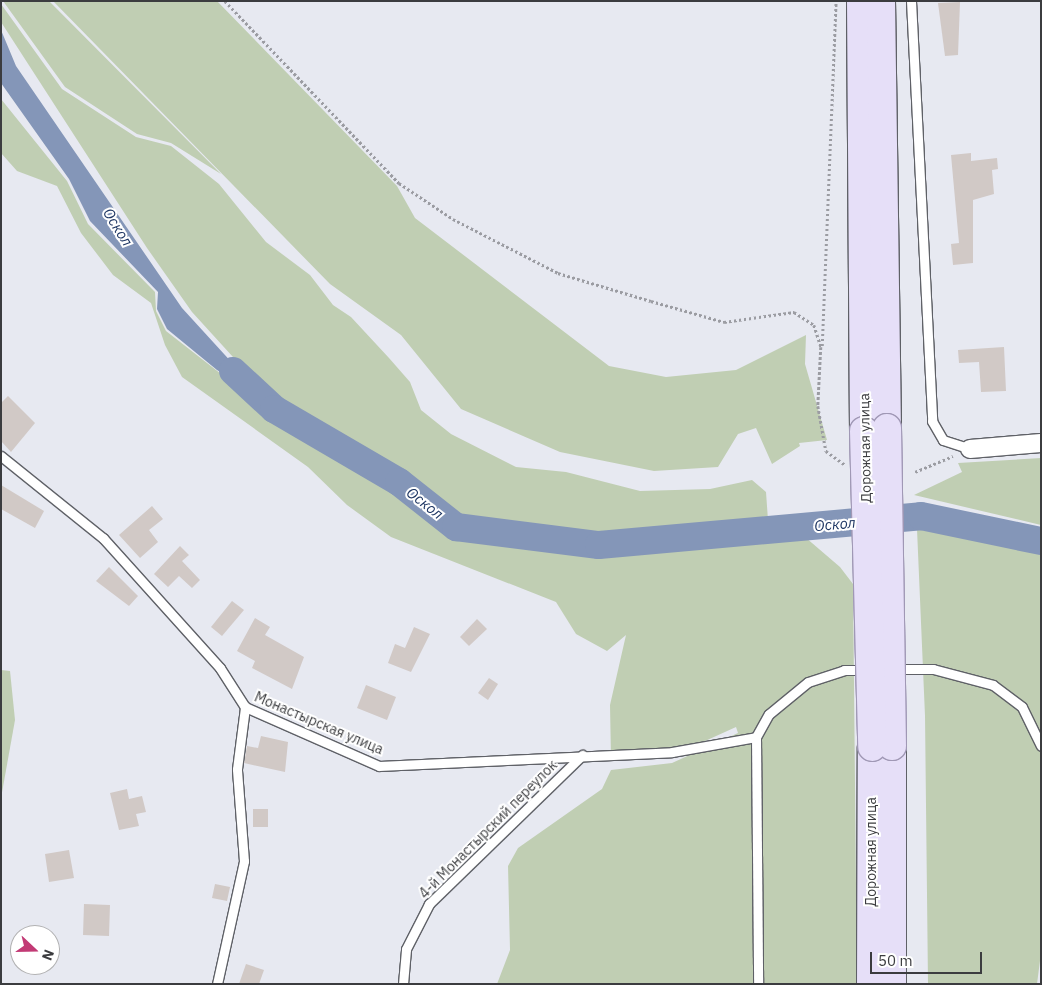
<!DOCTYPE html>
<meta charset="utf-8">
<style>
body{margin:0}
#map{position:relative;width:1042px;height:985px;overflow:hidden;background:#e7e9f1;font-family:"IBM Plex Sans",sans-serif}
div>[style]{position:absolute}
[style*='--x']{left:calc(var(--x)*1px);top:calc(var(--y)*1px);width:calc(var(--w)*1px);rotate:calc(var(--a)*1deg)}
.green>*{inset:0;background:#c0ceb3}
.water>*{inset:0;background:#8496b8}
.river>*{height:28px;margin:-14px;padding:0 14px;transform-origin:14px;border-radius:14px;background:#8496b8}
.building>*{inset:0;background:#d1c9c6}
.path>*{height:2.5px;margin-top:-1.25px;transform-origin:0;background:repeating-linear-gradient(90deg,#9b9ca2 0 2.5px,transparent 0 5px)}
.roads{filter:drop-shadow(1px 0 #5f6167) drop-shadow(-1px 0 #5f6167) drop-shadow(0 1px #5f6167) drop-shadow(0 -1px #5f6167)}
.lane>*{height:9px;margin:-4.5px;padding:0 4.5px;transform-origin:4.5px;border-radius:4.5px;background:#fff}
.street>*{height:18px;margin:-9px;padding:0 9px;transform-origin:9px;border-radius:9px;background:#fff}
.primary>*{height:28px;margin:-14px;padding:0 14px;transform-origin:14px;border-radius:14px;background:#e6dff8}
.bridges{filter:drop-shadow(1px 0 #a098b5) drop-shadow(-1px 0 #a098b5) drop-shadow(0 1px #a098b5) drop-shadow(0 -1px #a098b5)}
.primary-bridge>*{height:28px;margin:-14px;padding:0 14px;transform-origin:14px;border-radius:14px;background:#e6dff8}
span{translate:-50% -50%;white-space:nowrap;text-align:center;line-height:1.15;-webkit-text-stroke:4px #fff;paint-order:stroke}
.street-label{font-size:14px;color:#3b3c3f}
.water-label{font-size:15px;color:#1e3663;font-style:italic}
.frame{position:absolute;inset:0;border:2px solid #3b3c3f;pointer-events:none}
.north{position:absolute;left:10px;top:925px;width:50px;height:50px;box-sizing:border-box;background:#fff;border:1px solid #b1b1b2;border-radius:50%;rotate:111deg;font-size:14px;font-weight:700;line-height:20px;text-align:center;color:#3b3c3f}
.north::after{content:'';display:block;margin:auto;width:18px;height:22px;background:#c23a75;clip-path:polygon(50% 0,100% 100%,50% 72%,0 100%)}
.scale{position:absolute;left:870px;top:952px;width:112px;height:22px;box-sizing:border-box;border:2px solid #3b3c3f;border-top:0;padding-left:6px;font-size:15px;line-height:18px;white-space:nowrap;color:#3b3c3f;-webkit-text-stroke:4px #fff;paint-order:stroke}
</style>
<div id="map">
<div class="green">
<i style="clip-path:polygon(3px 1px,49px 1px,221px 174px,171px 143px,137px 134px,65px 87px)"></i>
<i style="clip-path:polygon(53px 1px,217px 1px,397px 186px,415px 218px,609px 366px,666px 377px,736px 370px,806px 335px,805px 364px,827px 440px,799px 443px,800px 446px,772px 464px,756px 428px,738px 434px,718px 467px,654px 471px,560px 452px,461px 409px,401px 335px,330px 284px)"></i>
<i style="clip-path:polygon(1px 4px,62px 89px,136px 137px,171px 146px,219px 184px,266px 242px,310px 275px,333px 305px,351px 317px,389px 358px,410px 382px,421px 410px,451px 434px,516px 467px,566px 472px,640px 491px,710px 489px,752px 480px,766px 492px,768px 520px,590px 535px,459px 519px,406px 478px,291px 411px,243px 368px,192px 312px,147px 248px,1px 22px)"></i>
<i style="clip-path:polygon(1px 99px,67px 181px,88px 224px,155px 292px,156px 311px,166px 331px,271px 413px,395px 487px,455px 532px,599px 550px,798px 531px,840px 567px,853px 584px,857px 984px,497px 984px,510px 950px,508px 866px,518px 848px,602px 789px,611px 770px,672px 763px,738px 733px,736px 727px,672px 756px,611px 759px,610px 705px,626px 635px,607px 651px,576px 634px,556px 602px,391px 537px,347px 505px,308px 467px,182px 377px,165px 345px,151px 303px,113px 275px,81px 233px,57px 186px,17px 171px,1px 153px)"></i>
<i style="clip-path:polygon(1041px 458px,1041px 525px,914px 495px,962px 472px,958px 463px)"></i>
<i style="clip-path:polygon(917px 529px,1041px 553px,1041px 953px,1037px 984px,928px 984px,925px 716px)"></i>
<i style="clip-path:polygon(1px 670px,10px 671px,15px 720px,1px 798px)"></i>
</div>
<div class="water">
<i style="clip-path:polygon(1px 30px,16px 66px,182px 308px,266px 400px,217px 370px,167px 329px,157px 309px,158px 292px,90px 221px,69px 179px,1px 83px)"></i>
</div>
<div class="river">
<i style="--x:233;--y:371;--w:56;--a:42.8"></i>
<i style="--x:274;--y:409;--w:145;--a:30.3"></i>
<i style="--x:399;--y:482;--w:73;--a:38.3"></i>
<i style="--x:456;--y:527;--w:144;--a:7.2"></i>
<i style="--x:599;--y:545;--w:323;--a:-5.1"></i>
<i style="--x:921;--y:516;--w:123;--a:11.8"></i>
</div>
<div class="building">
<i style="clip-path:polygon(960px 2px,958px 55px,945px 56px,938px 3px)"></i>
<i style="clip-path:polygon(971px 153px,971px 161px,997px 158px,998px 169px,992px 170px,994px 194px,973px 200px,973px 263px,953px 265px,951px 244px,959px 243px,951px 155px)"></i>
<i style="clip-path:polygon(1004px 347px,1006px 391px,981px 392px,979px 362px,959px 363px,958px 350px)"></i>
<i style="clip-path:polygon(8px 396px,35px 423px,11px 452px,1px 441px,1px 403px)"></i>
<i style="clip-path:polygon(1px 485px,44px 511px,35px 528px,1px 509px)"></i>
<i style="clip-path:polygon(152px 506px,163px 519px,149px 530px,158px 542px,140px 558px,119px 535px)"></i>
<i style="clip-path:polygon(180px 546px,189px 555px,182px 561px,200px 580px,192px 588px,179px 576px,168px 587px,154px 574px)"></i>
<i style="clip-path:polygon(109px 567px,138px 596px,129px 606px,96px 581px)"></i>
<i style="clip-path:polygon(232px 601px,244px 610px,222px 636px,211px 627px)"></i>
<i style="clip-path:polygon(255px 618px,270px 627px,265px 635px,304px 657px,292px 689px,252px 668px,255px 661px,237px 651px)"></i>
<i style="clip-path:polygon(477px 619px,487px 629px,469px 646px,460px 637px)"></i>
<i style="clip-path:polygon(414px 627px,430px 634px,411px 672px,388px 663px,395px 644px,405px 648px)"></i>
<i style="clip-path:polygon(489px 678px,498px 684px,488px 700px,478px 693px)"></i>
<i style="clip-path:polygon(366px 685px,396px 697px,387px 720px,357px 708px)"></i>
<i style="clip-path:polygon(261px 736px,288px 742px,285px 772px,244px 763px,247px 746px,258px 748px)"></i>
<i style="clip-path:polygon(127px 789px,129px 799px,142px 796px,146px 812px,136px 814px,139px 826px,119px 830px,110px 793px)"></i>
<i style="clip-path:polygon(253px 809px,268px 809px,268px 827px,253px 827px)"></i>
<i style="clip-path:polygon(69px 850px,74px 878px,49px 882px,45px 854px)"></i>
<i style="clip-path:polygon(215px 884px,230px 887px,227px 901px,212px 898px)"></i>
<i style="clip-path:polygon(84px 904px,110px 905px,109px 936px,83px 935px)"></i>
<i style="clip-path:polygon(246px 964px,264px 970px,259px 984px,239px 984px)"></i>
</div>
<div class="path">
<i style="--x:225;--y:1;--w:252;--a:46.3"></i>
<i style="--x:399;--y:183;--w:65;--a:33.7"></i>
<i style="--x:453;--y:219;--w:118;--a:27.2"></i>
<i style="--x:558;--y:273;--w:97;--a:16.8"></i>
<i style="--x:651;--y:301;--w:76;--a:16"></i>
<i style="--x:724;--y:322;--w:71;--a:-8.1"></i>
<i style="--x:794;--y:312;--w:24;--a:33"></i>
<i style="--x:814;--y:325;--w:23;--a:72"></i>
<i style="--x:821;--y:347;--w:59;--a:92.9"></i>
<i style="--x:818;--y:406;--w:46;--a:79.9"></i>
<i style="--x:826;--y:451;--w:24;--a:36"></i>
<i style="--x:822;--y:346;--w:345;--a:-87.7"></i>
<i style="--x:915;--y:472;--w:41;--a:-22.8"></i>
</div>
<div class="roads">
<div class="lane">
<i style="--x:911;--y:1;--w:421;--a:87.1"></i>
<i style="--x:932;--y:421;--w:22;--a:60"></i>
<i style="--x:943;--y:440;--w:28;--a:18"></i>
<i style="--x:1;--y:456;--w:131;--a:38.8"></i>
<i style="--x:103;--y:538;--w:175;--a:48"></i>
<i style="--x:220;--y:668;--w:46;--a:57.3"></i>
<i style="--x:245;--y:707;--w:146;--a:23.8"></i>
<i style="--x:379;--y:766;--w:293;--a:-2.7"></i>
<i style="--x:672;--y:752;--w:85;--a:-10.1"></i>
<i style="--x:756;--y:737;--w:26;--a:-61"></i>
<i style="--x:769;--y:714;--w:50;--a:-39.4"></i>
<i style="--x:808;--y:682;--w:38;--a:-18"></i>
<i style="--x:844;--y:670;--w:23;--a:0"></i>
<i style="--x:892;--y:669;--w:41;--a:0"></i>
<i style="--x:933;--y:669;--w:62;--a:14.9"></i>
<i style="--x:993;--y:685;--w:36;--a:37"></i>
<i style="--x:1022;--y:707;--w:43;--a:64"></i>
<i style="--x:756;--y:737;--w:247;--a:89.5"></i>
<i style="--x:217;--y:984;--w:126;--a:-77.6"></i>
<i style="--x:244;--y:861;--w:92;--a:-94.4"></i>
<i style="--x:237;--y:769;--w:63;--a:-82.6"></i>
<i style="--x:403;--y:984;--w:35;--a:-85"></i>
<i style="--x:406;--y:949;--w:51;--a:-62.9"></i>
<i style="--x:429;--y:904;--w:214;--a:-44.2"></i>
</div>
<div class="street">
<i style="--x:970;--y:449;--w:71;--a:-4.8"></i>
</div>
<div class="primary">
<i style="--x:861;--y:1;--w:430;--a:89.6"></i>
<i style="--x:881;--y:1;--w:427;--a:89.2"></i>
<i style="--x:871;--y:984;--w:237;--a:-89.8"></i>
<i style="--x:892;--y:984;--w:238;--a:-90"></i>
</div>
</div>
<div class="bridges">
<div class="primary-bridge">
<i style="--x:887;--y:428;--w:318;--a:89.1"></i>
<i style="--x:864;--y:431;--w:316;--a:88.5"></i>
</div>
</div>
<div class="street-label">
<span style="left:865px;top:448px;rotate:-91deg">Дорожная улица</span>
<span style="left:319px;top:723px;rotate:23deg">Монастырская улица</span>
<span style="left:488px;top:829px;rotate:-45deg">4-й Монастырский переулок</span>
<span style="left:871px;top:852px;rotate:-90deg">Дорожная улица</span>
</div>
<div class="water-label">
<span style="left:118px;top:227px;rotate:58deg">Оскол</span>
<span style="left:425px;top:503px;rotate:38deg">Оскол</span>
<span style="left:835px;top:524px;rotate:-5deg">Оскол</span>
</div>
<div class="frame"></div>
<div class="north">N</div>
<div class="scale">50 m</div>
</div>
